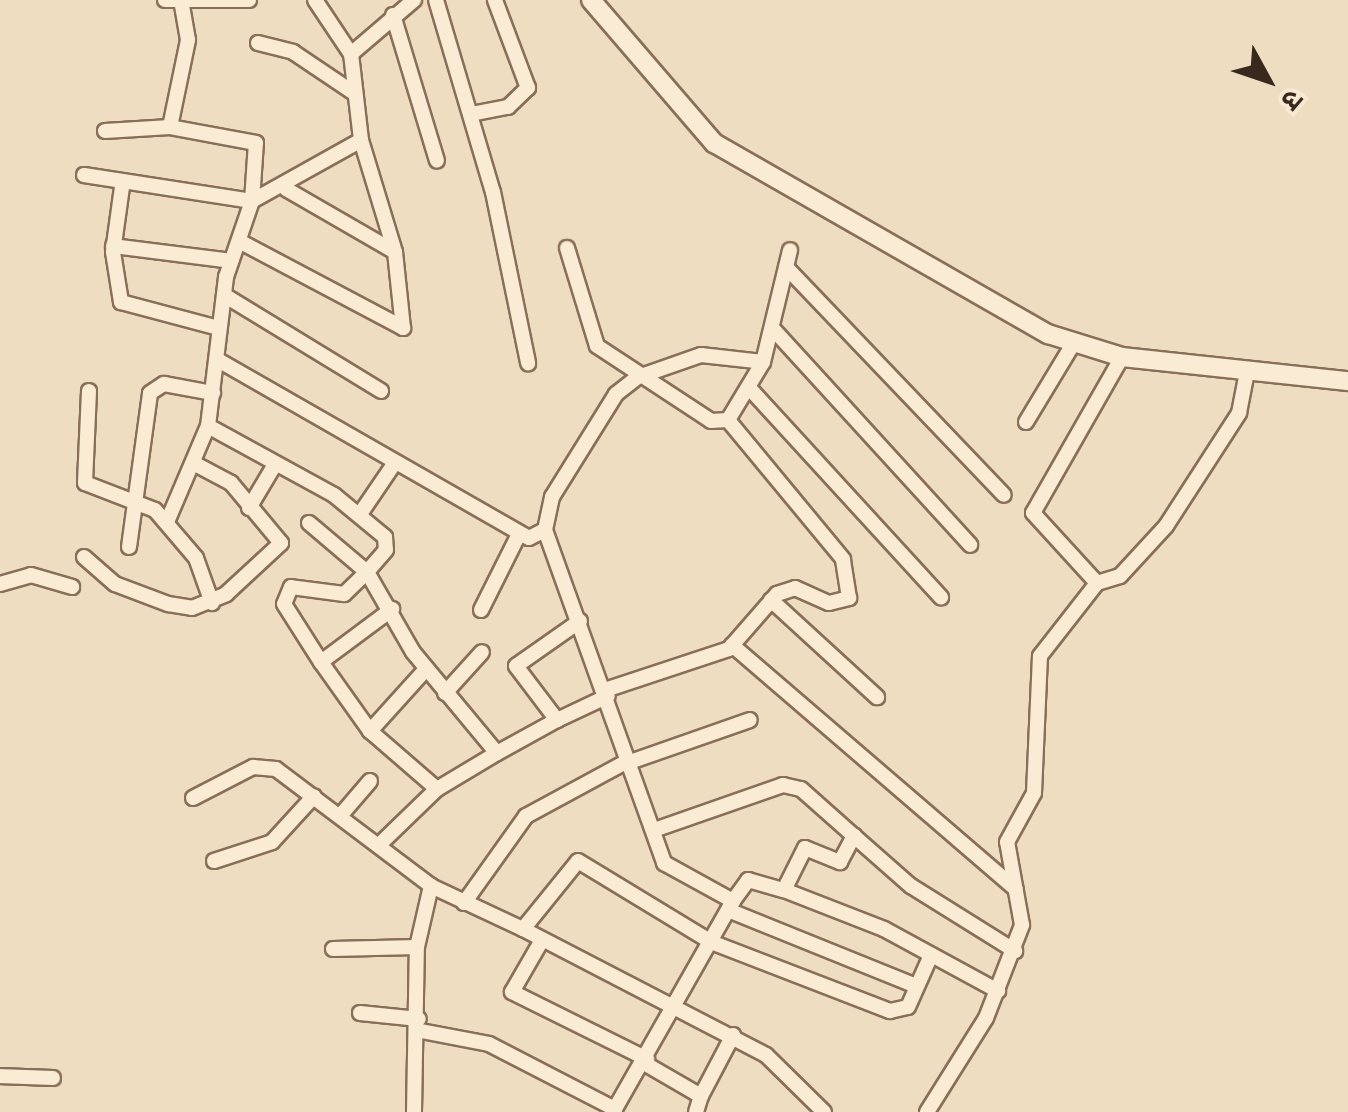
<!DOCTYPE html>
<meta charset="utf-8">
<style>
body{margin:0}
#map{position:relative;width:1348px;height:1112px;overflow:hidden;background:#efddc1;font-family:Spectral,"Noto Sans Devanagari",serif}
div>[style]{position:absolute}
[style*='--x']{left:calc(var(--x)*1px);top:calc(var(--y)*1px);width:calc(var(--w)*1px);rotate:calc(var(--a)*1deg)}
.roads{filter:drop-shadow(2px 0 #896e58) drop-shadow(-2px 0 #896e58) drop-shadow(0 2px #896e58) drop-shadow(0 -2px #896e58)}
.minor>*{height:14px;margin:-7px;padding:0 7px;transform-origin:7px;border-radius:7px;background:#faebd5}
.tertiary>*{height:18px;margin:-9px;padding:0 9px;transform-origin:9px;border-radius:9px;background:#faebd5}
span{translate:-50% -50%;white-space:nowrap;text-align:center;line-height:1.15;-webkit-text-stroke:8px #f6e8d1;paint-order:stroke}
.north{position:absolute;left:1218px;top:30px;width:100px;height:100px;-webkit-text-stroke:8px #f6e8d1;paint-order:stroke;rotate:130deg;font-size:28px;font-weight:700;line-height:40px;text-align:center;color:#38281d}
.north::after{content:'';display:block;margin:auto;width:35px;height:45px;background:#38281d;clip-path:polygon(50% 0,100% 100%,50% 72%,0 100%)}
</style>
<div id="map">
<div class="roads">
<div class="minor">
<i style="--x:165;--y:0;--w:84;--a:0"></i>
<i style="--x:315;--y:0;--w:65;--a:56.3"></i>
<i style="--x:436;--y:0;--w:200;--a:73.5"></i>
<i style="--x:493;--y:192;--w:175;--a:78.4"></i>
<i style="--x:393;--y:15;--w:152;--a:73.2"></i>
<i style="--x:258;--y:43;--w:36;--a:14"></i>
<i style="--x:293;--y:52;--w:73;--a:33.9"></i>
<i style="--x:471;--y:114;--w:38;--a:-11"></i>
<i style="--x:508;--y:107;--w:28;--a:-44"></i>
<i style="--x:528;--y:88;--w:94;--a:-110.6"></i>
<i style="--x:105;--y:131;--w:65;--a:-3.5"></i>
<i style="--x:84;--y:175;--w:170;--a:8.8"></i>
<i style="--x:252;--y:201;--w:58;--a:-86.1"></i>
<i style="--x:256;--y:143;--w:87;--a:-169.5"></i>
<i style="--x:170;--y:127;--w:89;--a:-78.3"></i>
<i style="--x:188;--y:40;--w:41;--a:-99.9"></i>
<i style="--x:122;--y:187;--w:66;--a:97.9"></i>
<i style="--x:113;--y:252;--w:51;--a:80.9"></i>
<i style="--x:121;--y:302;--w:101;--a:14.9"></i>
<i style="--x:286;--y:189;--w:126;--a:30"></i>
<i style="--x:239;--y:241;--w:186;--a:27.9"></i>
<i style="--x:403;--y:328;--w:76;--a:-96"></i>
<i style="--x:395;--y:252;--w:117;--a:-106.9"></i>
<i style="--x:113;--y:246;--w:119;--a:7.2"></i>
<i style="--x:567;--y:248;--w:102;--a:73"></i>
<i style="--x:597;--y:346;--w:136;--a:33.3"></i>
<i style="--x:711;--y:421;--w:17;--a:-3"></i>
<i style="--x:728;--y:420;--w:68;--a:-58.9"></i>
<i style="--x:786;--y:267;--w:315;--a:46.3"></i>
<i style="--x:224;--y:295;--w:184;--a:31.4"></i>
<i style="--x:774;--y:330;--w:291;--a:47.6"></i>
<i style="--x:218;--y:360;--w:358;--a:29.8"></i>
<i style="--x:529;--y:538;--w:18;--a:-27"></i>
<i style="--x:545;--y:530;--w:34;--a:-78"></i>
<i style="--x:552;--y:497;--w:121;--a:-58.1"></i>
<i style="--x:616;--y:394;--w:28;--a:-38"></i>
<i style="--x:638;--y:377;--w:67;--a:-19.2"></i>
<i style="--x:701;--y:355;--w:62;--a:6.4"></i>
<i style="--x:763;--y:362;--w:115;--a:-76.4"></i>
<i style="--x:89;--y:391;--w:92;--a:92.5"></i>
<i style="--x:85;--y:483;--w:75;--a:21.1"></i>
<i style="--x:155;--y:510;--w:63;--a:49.5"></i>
<i style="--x:196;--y:558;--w:48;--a:70.4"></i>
<i style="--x:752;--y:391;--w:280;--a:47.5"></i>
<i style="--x:1026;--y:422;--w:91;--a:-58.9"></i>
<i style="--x:208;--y:426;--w:144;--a:28.7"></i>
<i style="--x:334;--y:495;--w:66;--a:39.5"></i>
<i style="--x:385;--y:537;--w:13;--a:86"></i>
<i style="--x:386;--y:550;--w:29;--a:131"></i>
<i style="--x:367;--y:572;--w:92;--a:60.1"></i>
<i style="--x:413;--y:652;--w:131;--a:50.3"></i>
<i style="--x:497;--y:753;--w:70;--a:149"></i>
<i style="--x:249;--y:508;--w:49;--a:-59.2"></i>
<i style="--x:360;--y:514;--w:57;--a:-55.8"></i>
<i style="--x:167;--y:522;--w:104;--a:-66.9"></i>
<i style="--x:208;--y:426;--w:150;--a:-83.1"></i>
<i style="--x:226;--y:277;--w:80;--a:-71.1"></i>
<i style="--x:252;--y:201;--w:125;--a:-29.2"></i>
<i style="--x:361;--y:140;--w:87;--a:-96.6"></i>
<i style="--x:351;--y:54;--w:83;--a:-40.6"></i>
<i style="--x:309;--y:523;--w:76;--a:40.2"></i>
<i style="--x:367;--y:572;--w:32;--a:136"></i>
<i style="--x:344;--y:594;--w:53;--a:-172.5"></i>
<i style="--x:291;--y:587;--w:18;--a:112"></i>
<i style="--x:284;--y:604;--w:69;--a:57.5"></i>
<i style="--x:545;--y:530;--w:354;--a:70.3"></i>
<i style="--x:664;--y:863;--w:79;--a:28.8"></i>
<i style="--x:733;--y:901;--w:243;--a:119.6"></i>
<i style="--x:129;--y:547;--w:155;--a:-82.2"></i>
<i style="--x:150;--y:393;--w:17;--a:-33"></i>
<i style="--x:164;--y:384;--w:50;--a:10.4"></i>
<i style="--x:84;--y:557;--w:41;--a:41.1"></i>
<i style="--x:115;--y:584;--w:57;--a:20.7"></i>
<i style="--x:168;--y:604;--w:24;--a:9"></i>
<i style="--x:192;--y:608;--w:37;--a:-22"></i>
<i style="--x:226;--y:594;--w:75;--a:-42.8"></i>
<i style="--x:281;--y:543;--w:78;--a:-129.8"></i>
<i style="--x:231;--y:483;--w:40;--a:-152"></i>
<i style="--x:1097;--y:583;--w:95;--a:-132.4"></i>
<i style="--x:1033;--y:513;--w:180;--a:-60.3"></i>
<i style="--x:0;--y:584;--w:32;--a:-16"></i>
<i style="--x:31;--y:575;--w:43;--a:16.3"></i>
<i style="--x:771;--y:600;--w:144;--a:42.5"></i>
<i style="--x:481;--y:610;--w:80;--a:-63.4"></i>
<i style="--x:580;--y:621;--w:78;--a:144.9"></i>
<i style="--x:516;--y:666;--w:68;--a:52.8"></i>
<i style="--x:557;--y:720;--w:56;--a:-25.2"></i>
<i style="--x:732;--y:645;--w:374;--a:40.7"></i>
<i style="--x:608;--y:689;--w:127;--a:-18.3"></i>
<i style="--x:729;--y:649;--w:73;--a:-48.9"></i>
<i style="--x:777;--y:594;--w:19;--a:-18"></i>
<i style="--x:795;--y:588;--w:37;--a:24"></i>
<i style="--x:829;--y:603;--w:21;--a:-14"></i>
<i style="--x:849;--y:598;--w:39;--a:-99"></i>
<i style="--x:843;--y:559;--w:180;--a:-129.6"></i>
<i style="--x:445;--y:693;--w:55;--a:-47.9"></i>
<i style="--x:370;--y:731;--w:85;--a:-125.4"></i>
<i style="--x:321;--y:662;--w:89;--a:-36.7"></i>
<i style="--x:497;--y:753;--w:68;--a:-28.8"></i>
<i style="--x:627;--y:763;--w:130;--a:-19.3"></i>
<i style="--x:193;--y:798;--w:68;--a:-27.3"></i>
<i style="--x:253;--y:767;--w:23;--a:5"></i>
<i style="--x:276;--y:769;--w:194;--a:37"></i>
<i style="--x:431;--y:886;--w:102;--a:25.1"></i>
<i style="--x:340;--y:816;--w:46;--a:-49.4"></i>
<i style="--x:654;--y:830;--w:137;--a:-19.2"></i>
<i style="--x:783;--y:785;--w:18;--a:13"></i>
<i style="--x:801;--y:789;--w:71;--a:41.6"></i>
<i style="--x:381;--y:843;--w:78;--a:-44"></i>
<i style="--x:437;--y:789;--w:89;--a:-139.1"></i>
<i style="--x:370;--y:731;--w:84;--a:-47.9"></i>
<i style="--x:214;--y:861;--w:61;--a:-18.1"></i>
<i style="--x:272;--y:842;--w:62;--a:-47.6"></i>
<i style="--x:784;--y:890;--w:107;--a:21.3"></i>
<i style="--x:884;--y:929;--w:130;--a:28.5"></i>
<i style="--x:733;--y:901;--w:26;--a:-54"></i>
<i style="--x:748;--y:880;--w:37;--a:16"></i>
<i style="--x:784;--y:890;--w:47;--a:-63.4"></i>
<i style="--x:805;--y:848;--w:38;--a:22"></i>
<i style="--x:840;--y:862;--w:30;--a:-62"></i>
<i style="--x:854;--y:836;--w:76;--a:41.3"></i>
<i style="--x:911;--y:886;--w:123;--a:32"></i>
<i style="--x:464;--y:903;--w:107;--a:-54.5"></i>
<i style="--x:526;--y:816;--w:114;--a:-28.4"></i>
<i style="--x:728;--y:910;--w:203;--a:22"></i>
<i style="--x:542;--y:940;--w:60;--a:120"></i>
<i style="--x:512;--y:992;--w:151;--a:26.4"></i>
<i style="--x:333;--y:949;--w:84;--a:-1.4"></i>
<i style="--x:360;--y:1013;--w:59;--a:5.8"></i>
<i style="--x:416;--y:1030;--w:74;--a:10.9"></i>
<i style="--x:489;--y:1044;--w:142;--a:27.3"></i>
<i style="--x:644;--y:1063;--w:66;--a:30.1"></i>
<i style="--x:701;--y:1096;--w:69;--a:-62.3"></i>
<i style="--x:0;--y:1076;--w:53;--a:2.2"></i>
<i style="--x:414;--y:1112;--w:165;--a:-89"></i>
<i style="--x:417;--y:947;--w:63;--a:-77.1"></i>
<i style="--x:696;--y:1112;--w:17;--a:-73"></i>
<i style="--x:824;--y:1112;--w:81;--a:-135.5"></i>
<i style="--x:766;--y:1055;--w:274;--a:-152.6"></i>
<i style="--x:523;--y:929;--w:87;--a:-51"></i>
<i style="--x:578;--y:861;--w:156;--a:31.3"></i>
<i style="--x:711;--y:942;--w:192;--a:21.1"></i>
<i style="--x:890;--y:1011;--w:18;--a:-13"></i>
<i style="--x:908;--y:1007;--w:57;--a:-66.1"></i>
<i style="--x:927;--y:1112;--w:111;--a:-57.9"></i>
<i style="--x:986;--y:1018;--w:100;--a:-68.8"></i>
<i style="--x:1022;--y:925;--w:84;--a:-100.2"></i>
<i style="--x:1007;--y:842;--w:56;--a:-61.1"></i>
<i style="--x:1034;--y:793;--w:137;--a:-87.5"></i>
<i style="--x:1040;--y:656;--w:93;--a:-52"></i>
<i style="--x:1097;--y:583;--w:24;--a:-17"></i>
<i style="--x:1120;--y:576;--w:68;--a:-47.4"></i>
<i style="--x:1166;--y:526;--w:135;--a:-57.1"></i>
<i style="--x:1239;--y:413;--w:42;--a:-79"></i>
</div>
<div class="tertiary">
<i style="--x:591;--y:0;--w:189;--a:49.3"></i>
<i style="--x:714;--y:143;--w:385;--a:29.8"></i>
<i style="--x:1048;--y:334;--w:77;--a:17.3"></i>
<i style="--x:1122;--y:357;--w:227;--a:6.1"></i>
</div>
</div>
<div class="north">उ</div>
</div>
